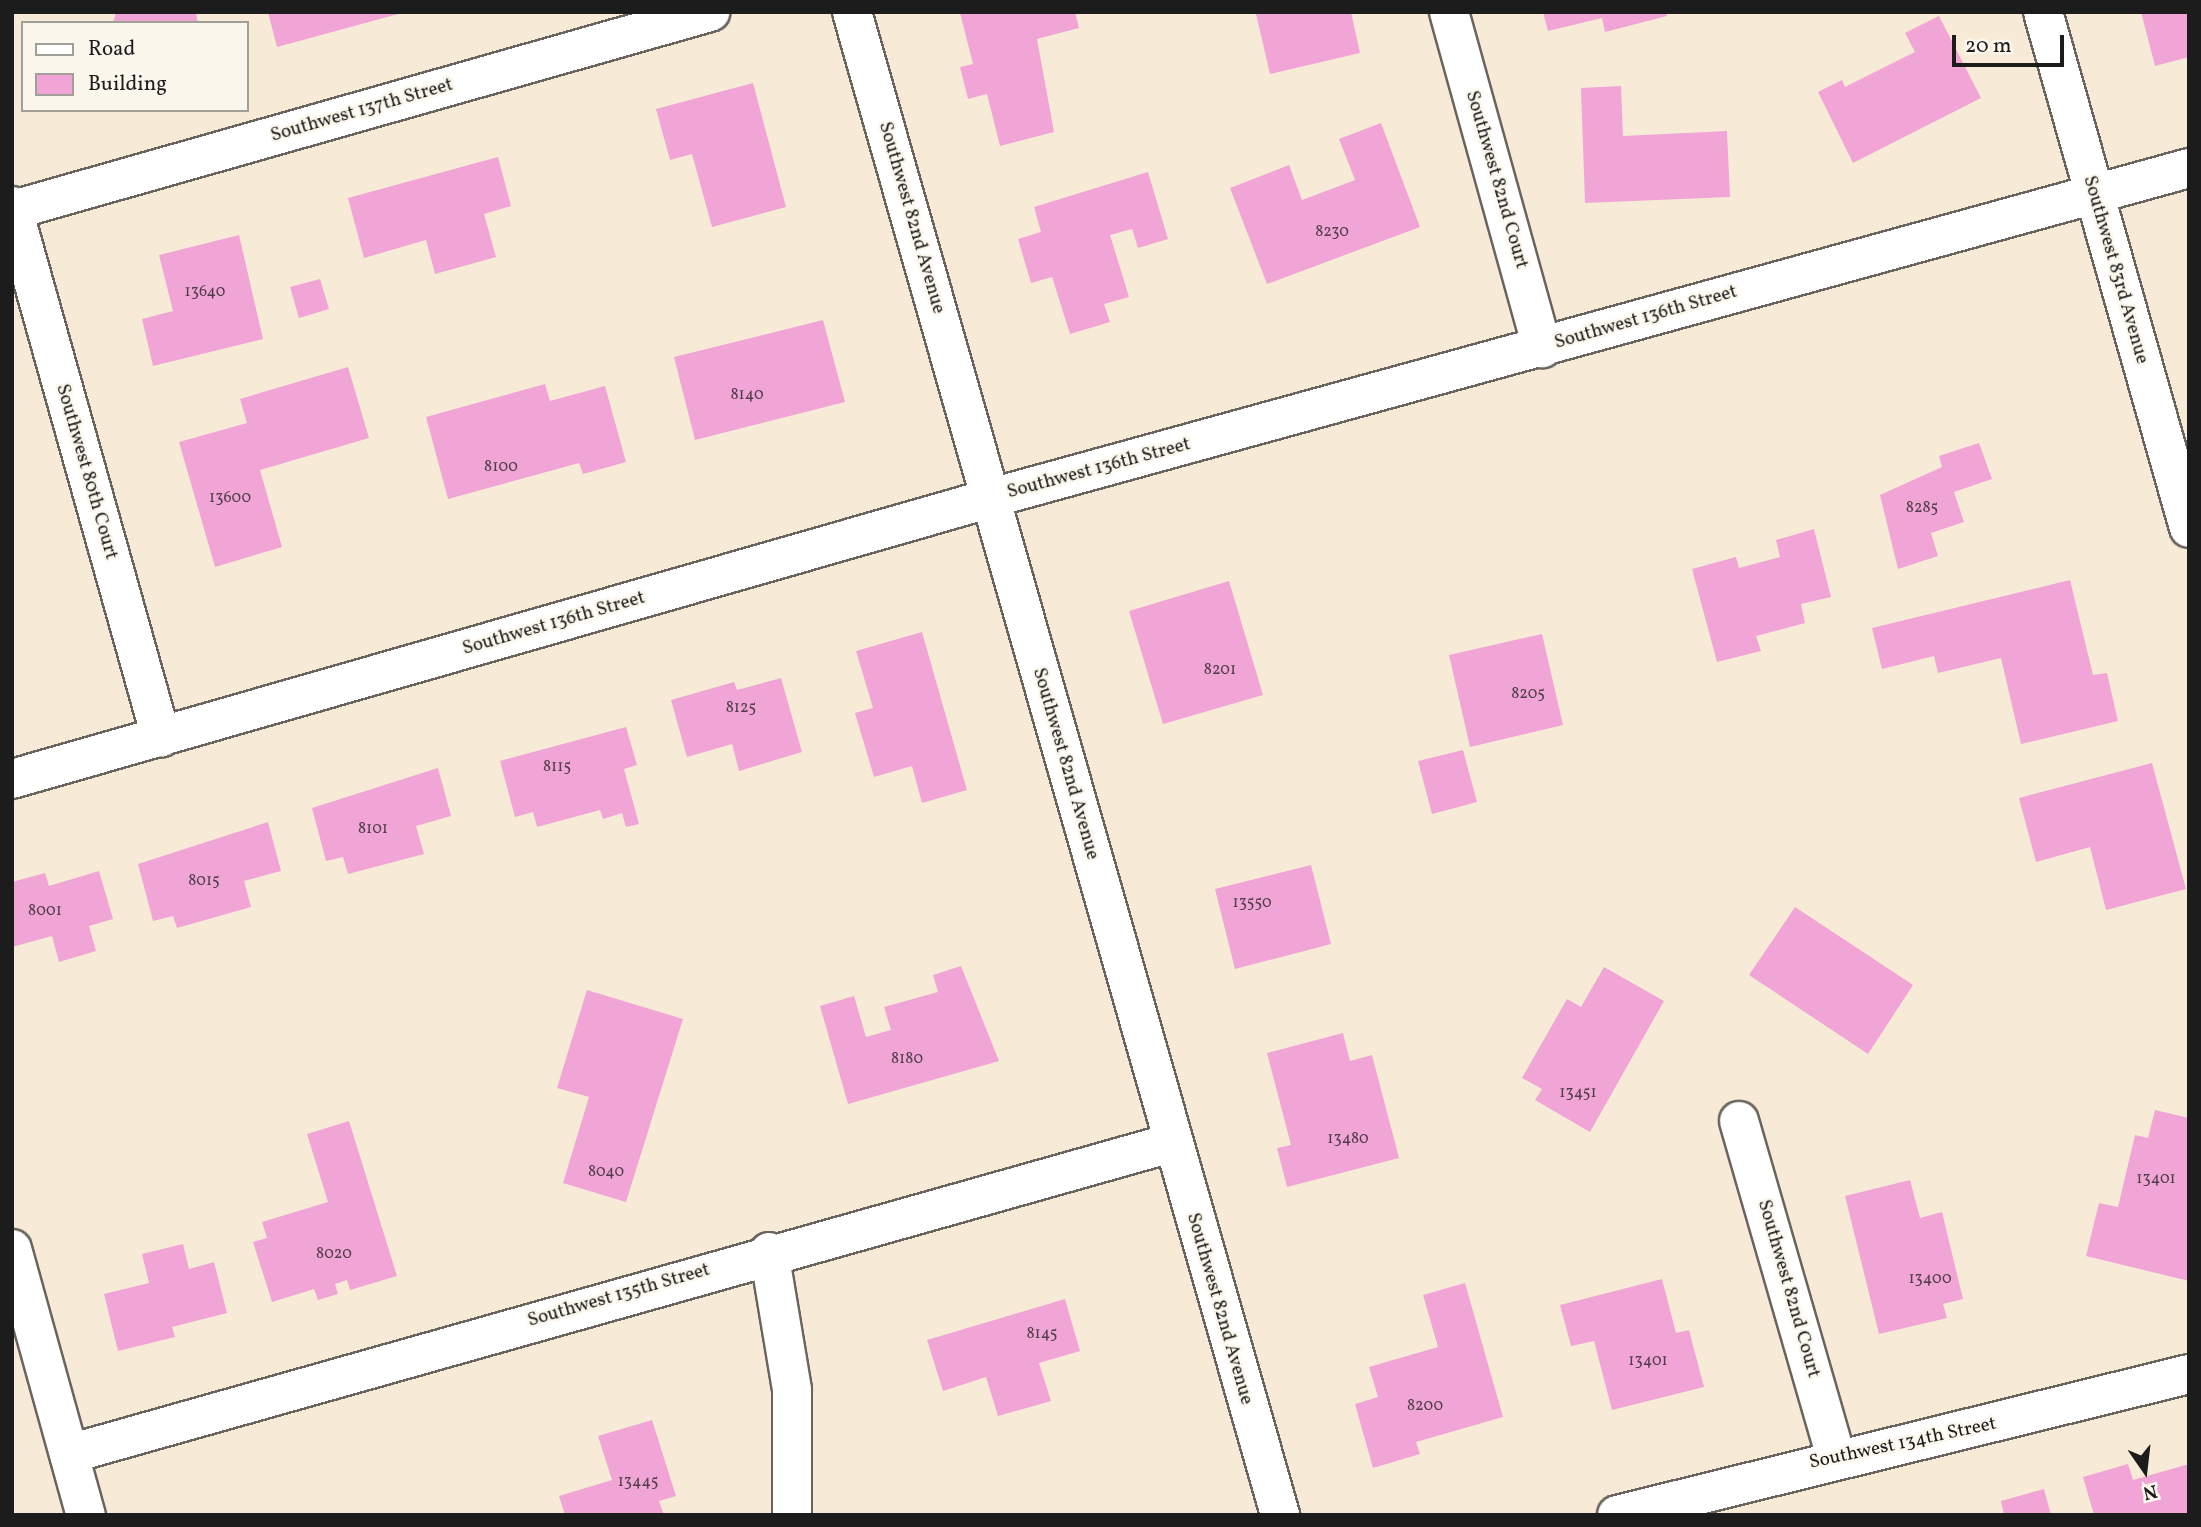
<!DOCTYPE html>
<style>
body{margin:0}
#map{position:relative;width:2201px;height:1527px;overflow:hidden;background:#f7ebd7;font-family:Vollkorn,serif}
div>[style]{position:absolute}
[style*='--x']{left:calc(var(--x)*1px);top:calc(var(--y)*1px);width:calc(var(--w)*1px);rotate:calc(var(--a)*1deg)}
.building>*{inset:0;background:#f0a5d6}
.roads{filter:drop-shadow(2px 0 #69645d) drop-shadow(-2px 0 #69645d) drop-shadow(0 2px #69645d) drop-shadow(0 -2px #69645d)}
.street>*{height:38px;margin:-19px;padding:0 19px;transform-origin:19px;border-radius:19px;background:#fff}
.secondary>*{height:38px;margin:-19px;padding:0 19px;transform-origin:19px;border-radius:19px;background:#fff}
span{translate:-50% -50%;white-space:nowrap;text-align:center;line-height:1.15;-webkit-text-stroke:5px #fbf7ec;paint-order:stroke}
.number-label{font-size:16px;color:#513e4a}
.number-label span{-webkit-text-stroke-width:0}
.street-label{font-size:19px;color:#1c1c1c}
.frame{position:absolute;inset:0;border:14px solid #1c1c1c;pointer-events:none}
.legend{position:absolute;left:21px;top:21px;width:228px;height:91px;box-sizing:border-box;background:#fbf7ec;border:2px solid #a29f99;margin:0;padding:9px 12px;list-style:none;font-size:21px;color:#1c1c1c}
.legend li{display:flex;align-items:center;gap:14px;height:35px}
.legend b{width:35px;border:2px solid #a29f99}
.north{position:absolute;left:2110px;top:1436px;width:70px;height:70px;-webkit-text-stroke:5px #fbf7ec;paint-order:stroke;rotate:166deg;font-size:19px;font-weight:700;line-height:28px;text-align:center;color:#1c1c1c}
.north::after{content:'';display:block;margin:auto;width:24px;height:32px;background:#1c1c1c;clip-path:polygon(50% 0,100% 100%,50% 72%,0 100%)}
.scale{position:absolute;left:1952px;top:35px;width:112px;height:32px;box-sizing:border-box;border:4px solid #1c1c1c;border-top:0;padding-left:9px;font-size:21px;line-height:24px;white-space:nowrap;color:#1c1c1c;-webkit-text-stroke:5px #fbf7ec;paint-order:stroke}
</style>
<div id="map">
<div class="building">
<i style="clip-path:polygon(116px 12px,196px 12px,198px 23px,113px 23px)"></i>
<i style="clip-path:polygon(268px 12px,402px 12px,402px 13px,277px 47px)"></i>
<i style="clip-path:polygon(1075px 12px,1079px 28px,1037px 39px,1054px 132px,1000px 146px,987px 94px,968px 99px,960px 67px,973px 64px,960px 13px)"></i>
<i style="clip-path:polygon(1351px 12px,1360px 53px,1270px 74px,1256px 14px)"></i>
<i style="clip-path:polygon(1543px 12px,1666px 12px,1667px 16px,1605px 32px,1602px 18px,1548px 31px)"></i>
<i style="clip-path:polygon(2141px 12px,2189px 12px,2189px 57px,2155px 66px)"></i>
<i style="clip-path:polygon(1939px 16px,1981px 98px,1853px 163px,1818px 92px,1842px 80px,1845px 87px,1915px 52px,1905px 33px)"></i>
<i style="clip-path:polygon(753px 83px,786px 207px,712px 227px,692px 154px,670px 160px,656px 109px)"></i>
<i style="clip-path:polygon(1621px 86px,1623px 136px,1727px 131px,1730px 197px,1585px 203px,1581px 88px)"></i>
<i style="clip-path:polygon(1381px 123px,1420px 227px,1267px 284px,1230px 188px,1289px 165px,1302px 200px,1355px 180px,1339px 139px)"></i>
<i style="clip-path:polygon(498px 157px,511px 206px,484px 214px,496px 257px,435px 274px,426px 240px,364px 258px,348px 198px)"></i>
<i style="clip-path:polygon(1148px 172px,1168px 239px,1138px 248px,1132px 229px,1110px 235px,1129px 297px,1104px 304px,1110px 322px,1070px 334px,1052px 277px,1031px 283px,1018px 239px,1041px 232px,1034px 207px)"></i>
<i style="clip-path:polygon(239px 235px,263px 339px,153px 366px,142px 319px,173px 311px,159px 255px)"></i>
<i style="clip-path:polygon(320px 279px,329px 309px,299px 318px,290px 287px)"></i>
<i style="clip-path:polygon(823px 320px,845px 402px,695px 440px,674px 357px)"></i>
<i style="clip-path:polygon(348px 367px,369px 438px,260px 470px,282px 547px,215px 567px,179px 442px,247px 423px,240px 399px)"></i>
<i style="clip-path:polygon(545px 384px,550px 401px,605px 386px,626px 462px,583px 474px,579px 463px,448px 499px,426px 417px)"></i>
<i style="clip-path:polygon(1979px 443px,1992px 479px,1954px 492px,1964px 522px,1931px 533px,1938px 556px,1898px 569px,1880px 495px,1942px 467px,1939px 456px)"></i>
<i style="clip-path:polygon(1814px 529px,1831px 597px,1801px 604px,1805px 623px,1756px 636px,1761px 651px,1717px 662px,1692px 569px,1736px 557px,1739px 568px,1780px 557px,1776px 540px)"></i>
<i style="clip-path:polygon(2070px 580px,2093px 675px,2107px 673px,2118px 721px,2021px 744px,2001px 658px,1938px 673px,1934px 656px,1882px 669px,1872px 628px)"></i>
<i style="clip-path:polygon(1229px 581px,1263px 695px,1163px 724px,1129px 611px)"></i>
<i style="clip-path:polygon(922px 632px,967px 790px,922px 803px,912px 766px,874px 777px,855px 713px,873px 708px,856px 651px)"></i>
<i style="clip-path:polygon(1542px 634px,1563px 725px,1470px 747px,1449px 655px)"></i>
<i style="clip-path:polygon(781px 678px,802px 752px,739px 771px,732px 744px,687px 757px,671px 700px,734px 682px,737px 690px)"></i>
<i style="clip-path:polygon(626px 727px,637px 765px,624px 769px,639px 824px,626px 827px,622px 813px,603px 819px,600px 810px,537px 827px,533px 812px,515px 817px,500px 761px)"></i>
<i style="clip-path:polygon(1463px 750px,1477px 802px,1432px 814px,1418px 761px)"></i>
<i style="clip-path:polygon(2152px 763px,2186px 889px,2106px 910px,2090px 847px,2036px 862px,2019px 798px)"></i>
<i style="clip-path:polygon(438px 768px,451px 816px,416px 826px,424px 854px,348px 874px,343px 857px,326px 861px,312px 808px)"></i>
<i style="clip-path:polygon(268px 822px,281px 871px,244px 881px,251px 907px,177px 928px,173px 916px,153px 921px,138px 864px)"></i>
<i style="clip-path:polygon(1311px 865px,1331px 944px,1235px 969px,1215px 889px)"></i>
<i style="clip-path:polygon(99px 871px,113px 919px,89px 926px,96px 951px,59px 962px,52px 936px,12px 947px,12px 882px,45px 873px,49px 886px)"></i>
<i style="clip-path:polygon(1795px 907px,1913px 985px,1868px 1054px,1749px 975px)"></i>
<i style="clip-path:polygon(961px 966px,999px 1061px,848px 1104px,820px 1006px,854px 996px,866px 1037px,891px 1030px,884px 1007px,938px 992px,933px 975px)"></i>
<i style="clip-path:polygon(1604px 967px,1664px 1001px,1590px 1132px,1535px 1100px,1542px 1089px,1522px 1078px,1567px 999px,1581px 1007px)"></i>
<i style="clip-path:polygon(587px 990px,683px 1019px,626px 1202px,563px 1183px,589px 1097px,557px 1088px)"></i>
<i style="clip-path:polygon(1343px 1033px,1350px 1061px,1372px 1055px,1399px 1158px,1287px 1187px,1277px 1148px,1291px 1145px,1267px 1053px)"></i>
<i style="clip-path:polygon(2155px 1110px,2189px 1118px,2189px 1281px,2086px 1256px,2099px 1203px,2118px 1207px,2135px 1135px,2148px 1138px)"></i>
<i style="clip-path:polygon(349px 1121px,397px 1276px,350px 1290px,347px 1280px,335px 1284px,338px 1294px,318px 1300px,314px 1289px,272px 1302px,253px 1242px,267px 1238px,262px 1222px,328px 1202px,307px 1134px)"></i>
<i style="clip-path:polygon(1910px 1180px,1920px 1218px,1942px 1212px,1963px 1299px,1943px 1304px,1947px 1318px,1879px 1334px,1845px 1196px)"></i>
<i style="clip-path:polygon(183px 1244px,189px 1269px,214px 1262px,227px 1313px,172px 1327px,175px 1337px,118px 1351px,104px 1294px,149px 1283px,142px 1254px)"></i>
<i style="clip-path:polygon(1662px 1279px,1676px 1333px,1689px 1330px,1704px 1387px,1612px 1410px,1594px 1341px,1571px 1346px,1560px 1305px)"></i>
<i style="clip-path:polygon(1465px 1283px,1503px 1417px,1416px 1442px,1420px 1454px,1373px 1468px,1355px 1404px,1378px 1397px,1369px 1367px,1438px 1347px,1423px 1295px)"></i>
<i style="clip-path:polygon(1065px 1299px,1080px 1351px,1039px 1363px,1051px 1401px,998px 1416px,986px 1377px,943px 1391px,927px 1340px)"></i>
<i style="clip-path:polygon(652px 1420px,676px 1496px,659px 1501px,664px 1515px,565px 1515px,559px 1496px,612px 1480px,598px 1436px)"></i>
<i style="clip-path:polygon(2128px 1464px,2133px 1480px,2189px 1464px,2189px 1515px,2094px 1515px,2083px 1477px)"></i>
<i style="clip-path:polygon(2044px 1489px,2051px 1515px,2004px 1515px,2001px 1501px)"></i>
</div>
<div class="roads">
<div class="street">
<i style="--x:1449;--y:12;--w:349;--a:74.5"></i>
<i style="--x:2043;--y:12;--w:536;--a:74.2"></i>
<i style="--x:12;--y:206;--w:552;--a:74.33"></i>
<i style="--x:13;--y:210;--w:725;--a:-15.86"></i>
<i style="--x:1739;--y:1121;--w:351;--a:73.9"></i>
<i style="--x:12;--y:1249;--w:276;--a:74.5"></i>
<i style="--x:769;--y:1252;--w:140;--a:80.5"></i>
<i style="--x:792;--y:1390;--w:125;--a:90"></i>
<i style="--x:69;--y:1454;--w:1145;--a:-15.76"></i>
<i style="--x:1617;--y:1515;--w:589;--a:-13.85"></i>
</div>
<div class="secondary">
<i style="--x:852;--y:12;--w:1563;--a:74.1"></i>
<i style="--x:12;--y:779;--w:1019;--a:-16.01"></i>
<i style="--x:991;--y:498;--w:1243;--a:-15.4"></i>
</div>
</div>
<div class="number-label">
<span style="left:1332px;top:232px">8230</span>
<span style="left:205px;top:292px">13640</span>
<span style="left:747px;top:395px">8140</span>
<span style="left:501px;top:467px">8100</span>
<span style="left:230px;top:498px">13600</span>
<span style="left:1922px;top:508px">8285</span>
<span style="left:1220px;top:670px">8201</span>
<span style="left:1528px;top:694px">8205</span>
<span style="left:741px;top:708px">8125</span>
<span style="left:557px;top:767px">8115</span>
<span style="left:373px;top:829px">8101</span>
<span style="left:204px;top:881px">8015</span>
<span style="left:1252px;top:903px">13550</span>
<span style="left:45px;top:911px">8001</span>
<span style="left:907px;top:1059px">8180</span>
<span style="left:1578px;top:1093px">13451</span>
<span style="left:1348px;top:1139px">13480</span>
<span style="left:606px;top:1172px">8040</span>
<span style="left:2156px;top:1179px">13401</span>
<span style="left:334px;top:1254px">8020</span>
<span style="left:1930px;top:1279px">13400</span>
<span style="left:1042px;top:1334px">8145</span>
<span style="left:1648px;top:1361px">13401</span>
<span style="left:1425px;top:1406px">8200</span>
<span style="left:638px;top:1482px">13445</span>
</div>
<div class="street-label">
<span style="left:362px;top:111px;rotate:-16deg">Southwest 137th Street</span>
<span style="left:1496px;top:180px;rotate:74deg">Southwest 82nd Court</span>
<span style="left:911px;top:218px;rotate:74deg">Southwest 82nd Avenue</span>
<span style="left:2115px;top:270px;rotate:74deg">Southwest 83rd Avenue</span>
<span style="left:1646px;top:318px;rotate:-16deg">Southwest 136th Street</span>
<span style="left:1099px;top:469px;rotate:-15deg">Southwest 136th Street</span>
<span style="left:86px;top:472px;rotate:74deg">Southwest 80th Court</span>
<span style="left:554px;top:624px;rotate:-16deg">Southwest 136th Street</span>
<span style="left:1065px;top:764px;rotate:74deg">Southwest 82nd Avenue</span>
<span style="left:1788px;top:1289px;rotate:74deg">Southwest 82nd Court</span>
<span style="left:619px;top:1296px;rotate:-16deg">Southwest 135th Street</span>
<span style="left:1219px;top:1309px;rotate:74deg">Southwest 82nd Avenue</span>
<span style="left:1903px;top:1444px;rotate:-12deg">Southwest 134th Street</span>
</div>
<div class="frame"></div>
<ul class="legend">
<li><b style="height:9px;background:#fff"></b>Road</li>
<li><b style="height:19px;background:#f0a5d6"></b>Building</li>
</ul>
<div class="north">N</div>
<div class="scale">20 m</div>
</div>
